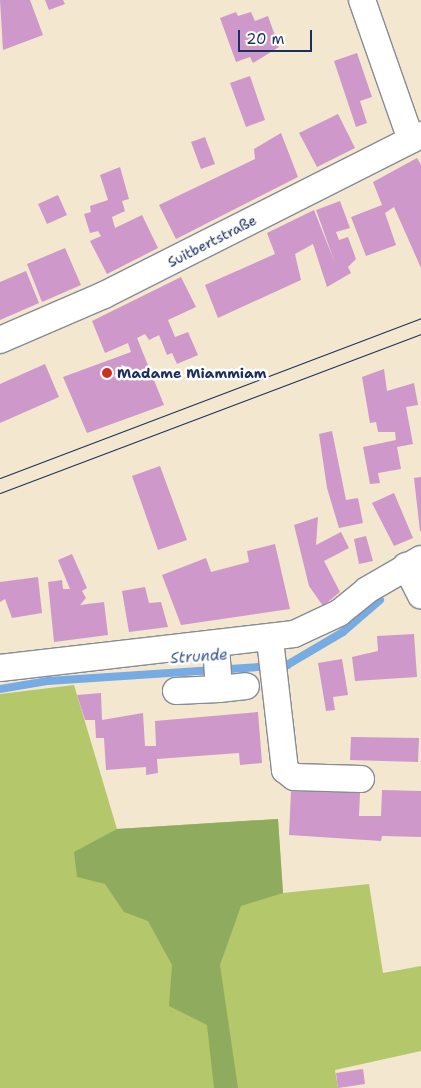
<!DOCTYPE html>
<meta charset="utf-8">
<style>
body{margin:0}
#map{position:relative;width:421px;height:1088px;overflow:hidden;background:#f3e7cf;font-family:"Shantell Sans",sans-serif}
div>[style]{position:absolute}
[style*='--x']{left:calc(var(--x)*1px);top:calc(var(--y)*1px);width:calc(var(--w)*1px);rotate:calc(var(--a)*1deg)}
.green>*{inset:0;background:#b4c76a}
.forest>*{inset:0;background:#8fac5e}
.stream>*{height:8px;margin:-4px;padding:0 4px;transform-origin:4px;border-radius:4px;background:#77abe4}
.building>*{inset:0;background:#ce98ca}
.roads{filter:drop-shadow(1px 0 #878b96) drop-shadow(-1px 0 #878b96) drop-shadow(0 1px #878b96) drop-shadow(0 -1px #878b96)}
.minor>*{height:26px;margin:-13px;padding:0 13px;transform-origin:13px;border-radius:13px;background:#fff}
.tram>*{height:1px;margin:-0.5px;padding:0 0.5px;transform-origin:0.5px;border-radius:0.5px;background:#1b2f5e}
.dots>*{width:14px;height:14px;translate:-50% -50%;box-sizing:border-box;border:2px solid #fff;border-radius:50%}
span{translate:-50% -50%;white-space:nowrap;text-align:center;line-height:1.15;-webkit-text-stroke:5px #fff;paint-order:stroke}
.street-label{font-size:14px;color:#1b2f5e}
.poi-label{font-size:14px;color:#1b2f5e;font-weight:700}
.left{translate:0 -50%;text-align:left}
.water-label{font-size:15px;color:#3b5a8d;font-style:italic}
.scale{position:absolute;left:238px;top:30px;width:74px;height:22px;box-sizing:border-box;border:2px solid #1b2f5e;border-top:0;padding-left:6px;font-size:15px;line-height:18px;white-space:nowrap;color:#1b2f5e;-webkit-text-stroke:4px #fff;paint-order:stroke}
</style>
<div id="map">
<div class="green">
<i style="clip-path:polygon(74px 685px,117px 829px,278px 819px,283px 893px,369px 884px,383px 973px,421px 966px,421px 1051px,335px 1070px,338px 1088px,0 1088px,0 694px)"></i>
</div>
<div class="forest">
<i style="clip-path:polygon(278px 819px,283px 893px,241px 906px,220px 965px,238px 1088px,214px 1088px,207px 1025px,169px 1006px,172px 965px,148px 921px,124px 912px,105px 884px,77px 877px,74px 852px,117px 829px)"></i>
</div>
<div class="stream">
<i style="--x:0;--y:689;--w:49;--a:-9.5"></i>
<i style="--x:48;--y:681;--w:240;--a:-3.8"></i>
<i style="--x:287;--y:665;--w:65;--a:-30.5"></i>
<i style="--x:343;--y:632;--w:49;--a:-40.9"></i>
</div>
<div class="building">
<i style="clip-path:polygon(0 0,30px 0,43px 35px,3px 50px)"></i>
<i style="clip-path:polygon(45px 0,63px 0,65px 4px,49px 10px)"></i>
<i style="clip-path:polygon(236px 12px,238px 16px,251px 12px,255px 21px,268px 16px,279px 47px,253px 63px,250px 57px,236px 62px,220px 18px)"></i>
<i style="clip-path:polygon(357px 53px,372px 97px,360px 101px,367px 123px,356px 127px,334px 61px)"></i>
<i style="clip-path:polygon(250px 76px,265px 120px,246px 127px,230px 83px)"></i>
<i style="clip-path:polygon(338px 114px,355px 148px,317px 167px,299px 133px)"></i>
<i style="clip-path:polygon(281px 133px,298px 177px,176px 239px,159px 205px,255px 159px,254px 149px)"></i>
<i style="clip-path:polygon(205px 137px,215px 164px,201px 169px,191px 142px)"></i>
<i style="clip-path:polygon(417px 158px,421px 165px,421px 268px,394px 207px,385px 213px,396px 245px,366px 256px,351px 217px,382px 205px,373px 182px)"></i>
<i style="clip-path:polygon(120px 167px,129px 199px,122px 201px,125px 211px,112px 217px,115px 228px,142px 215px,158px 248px,107px 274px,90px 241px,101px 236px,98px 231px,90px 233px,84px 214px,91px 212px,90px 206px,108px 200px,100px 175px)"></i>
<i style="clip-path:polygon(58px 195px,67px 215px,47px 224px,38px 204px)"></i>
<i style="clip-path:polygon(340px 201px,350px 228px,336px 232px,339px 240px,348px 237px,356px 259px,348px 267px,351px 273px,327px 287px,313px 244px,295px 254px,301px 280px,218px 318px,205px 285px,275px 254px,267px 233px,314px 210px,335px 263px,316px 210px)"></i>
<i style="clip-path:polygon(65px 248px,81px 285px,42px 302px,27px 264px)"></i>
<i style="clip-path:polygon(26px 271px,39px 303px,0 320px,0 282px)"></i>
<i style="clip-path:polygon(181px 277px,196px 307px,168px 320px,175px 337px,188px 332px,198px 355px,177px 364px,172px 353px,167px 355px,159px 335px,149px 340px,145px 334px,137px 338px,164px 405px,87px 433px,63px 377px,131px 352px,128px 343px,105px 353px,92px 321px)"></i>
<i style="clip-path:polygon(45px 364px,59px 397px,0 423px,0 384px)"></i>
<i style="clip-path:polygon(384px 369px,387px 391px,414px 383px,418px 405px,406px 407px,413px 444px,397px 447px,401px 469px,378px 473px,380px 483px,370px 484px,363px 447px,396px 440px,395px 432px,378px 432px,376px 422px,370px 423px,362px 377px)"></i>
<i style="clip-path:polygon(332px 431px,346px 500px,358px 498px,363px 523px,339px 528px,327px 488px,319px 434px)"></i>
<i style="clip-path:polygon(160px 466px,187px 540px,158px 550px,132px 476px)"></i>
<i style="clip-path:polygon(421px 477px,421px 531px,420px 531px,414px 478px)"></i>
<i style="clip-path:polygon(394px 493px,413px 538px,394px 546px,372px 503px)"></i>
<i style="clip-path:polygon(318px 517px,316px 545px,341px 532px,349px 548px,324px 561px,340px 592px,323px 606px,309px 586px,294px 525px)"></i>
<i style="clip-path:polygon(366px 536px,373px 561px,359px 564px,354px 539px)"></i>
<i style="clip-path:polygon(275px 544px,290px 609px,181px 625px,162px 575px,206px 558px,211px 572px,249px 562px,247px 551px)"></i>
<i style="clip-path:polygon(72px 554px,87px 588px,82px 591px,86px 598px,80px 605px,104px 602px,108px 635px,54px 642px,48px 582px,62px 580px,63px 589px,70px 589px,58px 560px)"></i>
<i style="clip-path:polygon(38px 577px,42px 613px,12px 618px,5px 599px,0 602px,0 582px)"></i>
<i style="clip-path:polygon(145px 587px,149px 603px,161px 602px,168px 627px,129px 632px,122px 591px)"></i>
<i style="clip-path:polygon(414px 634px,417px 677px,355px 681px,352px 657px,378px 651px,377px 636px)"></i>
<i style="clip-path:polygon(342px 659px,348px 695px,333px 697px,335px 710px,326px 711px,318px 663px)"></i>
<i style="clip-path:polygon(101px 693px,102px 720px,143px 713px,145px 746px,156px 746px,155px 721px,258px 712px,262px 763px,240px 765px,239px 753px,157px 759px,158px 773px,146px 775px,146px 767px,106px 770px,104px 738px,96px 738px,95px 720px,85px 720px,77px 695px)"></i>
<i style="clip-path:polygon(351px 737px,419px 738px,418px 762px,350px 760px)"></i>
<i style="clip-path:polygon(382px 790px,421px 791px,421px 837px,382px 836px,381px 841px,289px 835px,291px 791px,360px 793px,359px 816px,381px 816px)"></i>
<i style="clip-path:polygon(363px 1069px,365px 1084px,338px 1088px,336px 1073px)"></i>
</div>
<div class="roads">
<div class="minor">
<i style="--x:362;--y:0;--w:148;--a:70.7"></i>
<i style="--x:0;--y:340;--w:113;--a:-23.4"></i>
<i style="--x:104;--y:295;--w:355;--a:-26.8"></i>
<i style="--x:406;--y:566;--w:33;--a:63"></i>
<i style="--x:270;--y:640;--w:131;--a:83.4"></i>
<i style="--x:285;--y:770;--w:11;--a:38"></i>
<i style="--x:294;--y:777;--w:67;--a:1.7"></i>
<i style="--x:0;--y:668;--w:296;--a:-6.6"></i>
<i style="--x:294;--y:634;--w:50;--a:-25"></i>
<i style="--x:339;--y:613;--w:36;--a:-39"></i>
<i style="--x:367;--y:590;--w:62;--a:-29.9"></i>
<i style="--x:219;--y:689;--w:27;--a:-6"></i>
<i style="--x:176;--y:691;--w:43;--a:-2.7"></i>
<i style="--x:219;--y:689;--w:43;--a:-94"></i>
</div>
</div>
<div class="tram">
<i style="--x:0;--y:478;--w:450;--a:-20.8"></i>
<i style="--x:0;--y:493;--w:450;--a:-20.7"></i>
</div>
<div class="dots">
<i style="left:107px;top:373px;background:#c8321e"></i>
</div>
<div class="street-label">
<span style="left:212px;top:241px;rotate:-27deg">Suitbertstraße</span>
</div>
<div class="poi-label">
<span class="left" style="left:117px;top:373px">Madame Miammiam</span>
</div>
<div class="water-label">
<span style="left:199px;top:657px;rotate:-4deg">Strunde</span>
</div>
<div class="scale">20 m</div>
</div>
